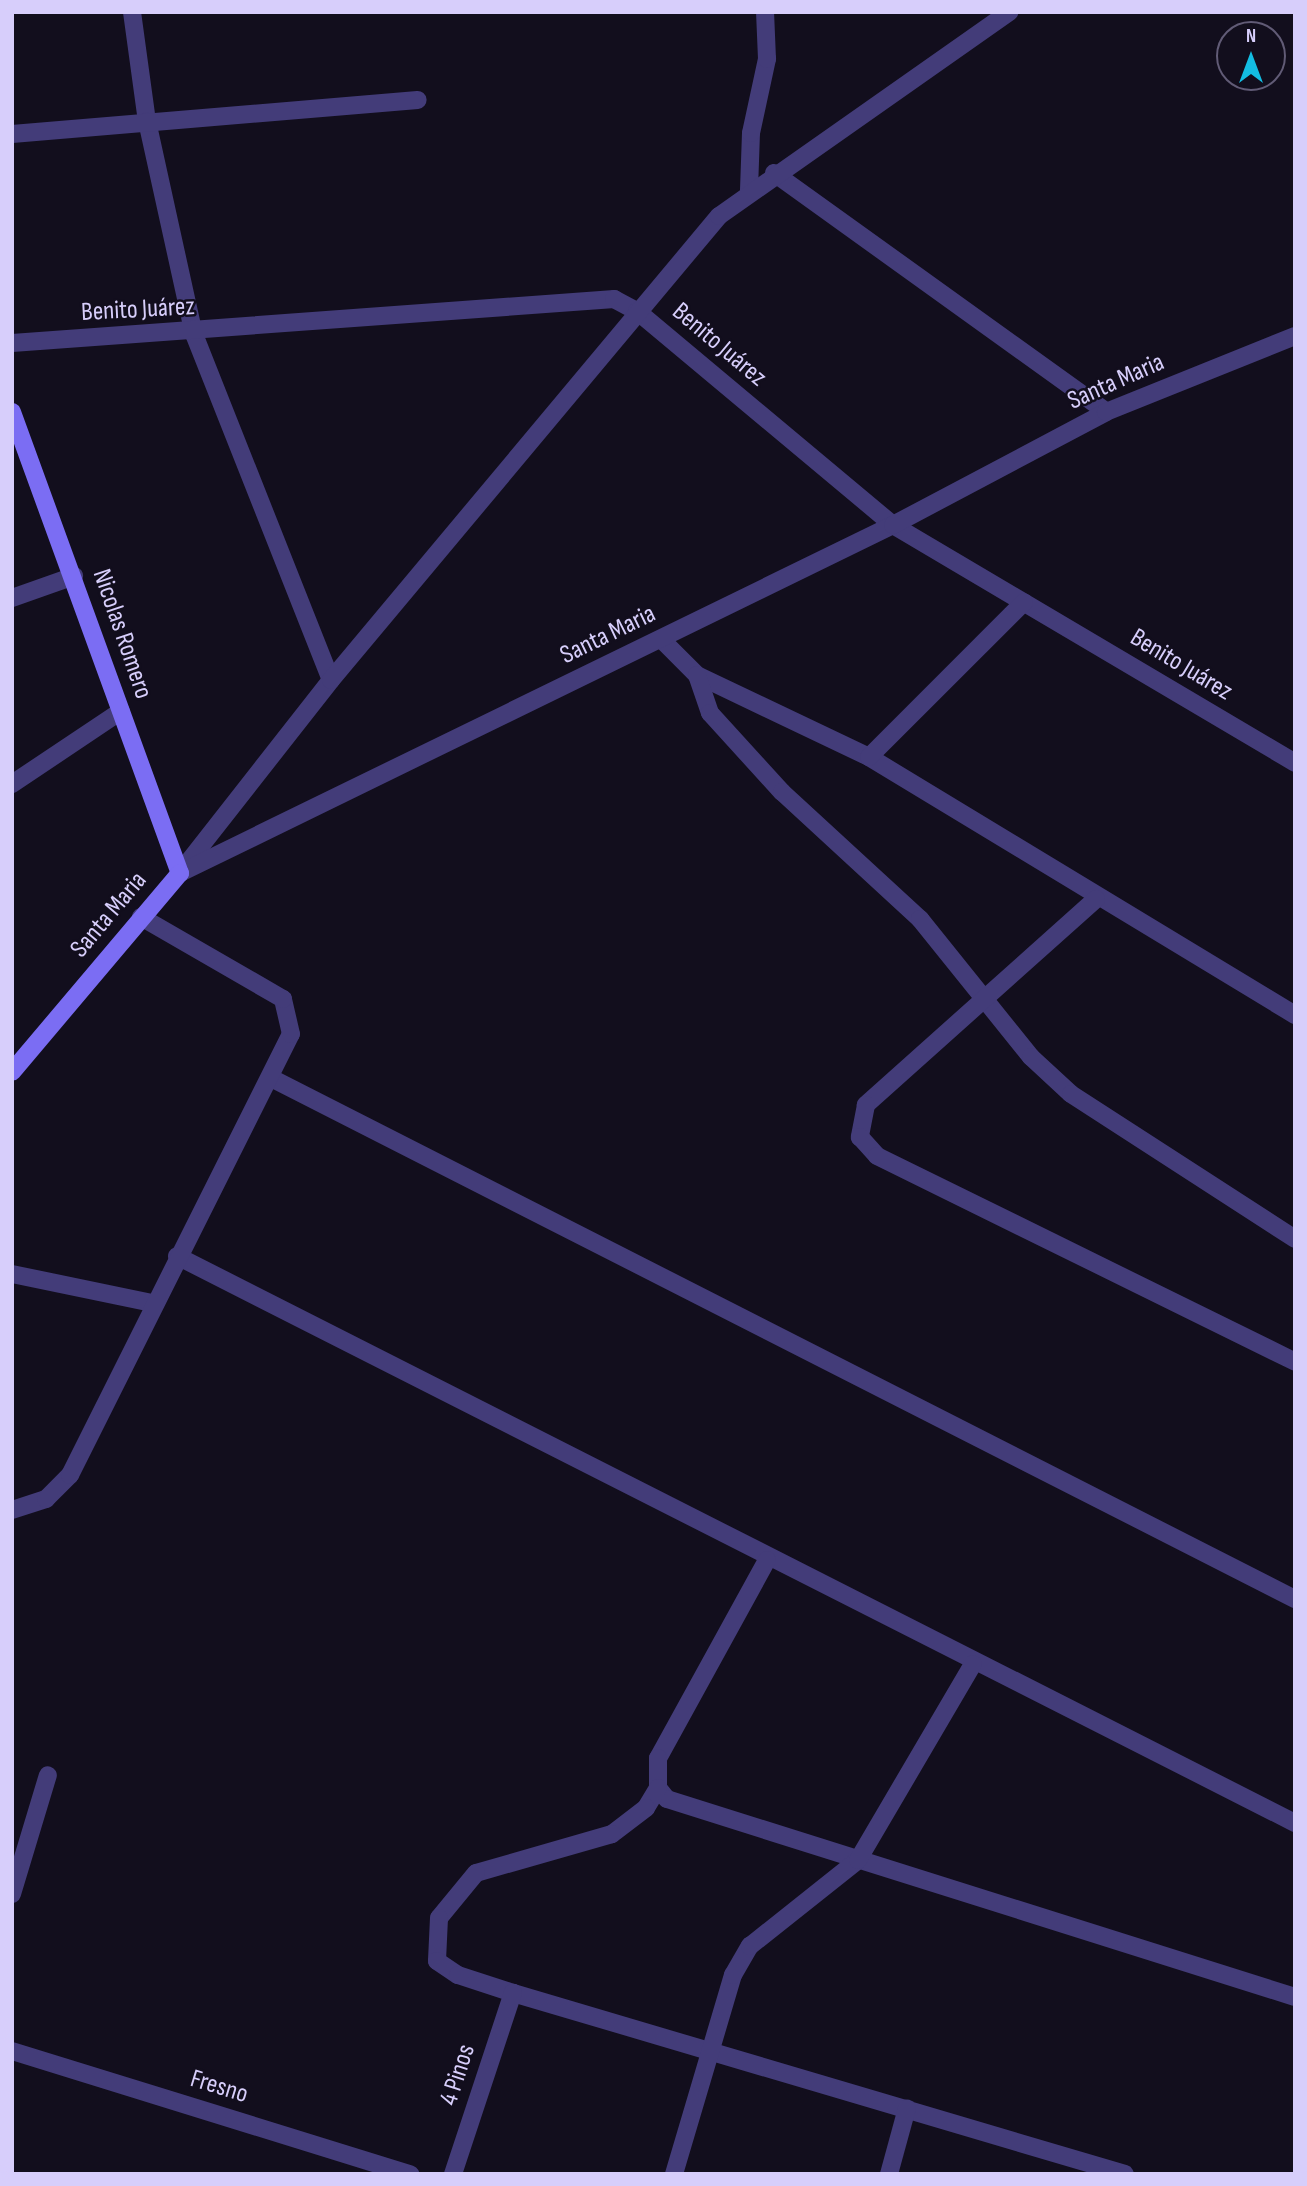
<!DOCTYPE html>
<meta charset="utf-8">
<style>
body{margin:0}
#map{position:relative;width:1307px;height:2186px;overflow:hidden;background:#120e1d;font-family:"Sofia Sans Condensed",sans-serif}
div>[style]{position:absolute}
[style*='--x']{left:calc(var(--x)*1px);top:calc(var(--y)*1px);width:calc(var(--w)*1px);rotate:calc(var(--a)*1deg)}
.minor>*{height:18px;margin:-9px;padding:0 9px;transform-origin:9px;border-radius:9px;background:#433c79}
.secondary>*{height:18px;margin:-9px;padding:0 9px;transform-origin:9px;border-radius:9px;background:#7b6df3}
span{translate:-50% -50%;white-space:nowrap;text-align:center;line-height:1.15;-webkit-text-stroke:5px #120e1d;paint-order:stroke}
.street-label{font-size:26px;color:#d7cefb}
.frame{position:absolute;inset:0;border:14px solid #d7cefb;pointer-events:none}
.north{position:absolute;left:1216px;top:21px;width:70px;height:70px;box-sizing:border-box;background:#120e1d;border:2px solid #615b76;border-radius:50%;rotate:0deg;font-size:19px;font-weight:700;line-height:28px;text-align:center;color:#d7cefb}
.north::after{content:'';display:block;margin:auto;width:24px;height:32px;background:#13bde2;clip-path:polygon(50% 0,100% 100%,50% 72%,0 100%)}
</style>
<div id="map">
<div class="minor">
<i style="--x:132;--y:12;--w:110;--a:82.2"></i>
<i style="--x:147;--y:121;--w:218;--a:77.6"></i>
<i style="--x:194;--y:334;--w:372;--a:68.4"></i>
<i style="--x:12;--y:134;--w:407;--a:-4.8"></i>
<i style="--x:774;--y:173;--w:409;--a:35.7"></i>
<i style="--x:749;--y:190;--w:57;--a:-88"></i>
<i style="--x:751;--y:133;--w:76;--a:-77.8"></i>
<i style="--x:767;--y:59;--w:47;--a:-92.4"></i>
<i style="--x:12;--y:343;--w:604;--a:-4.18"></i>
<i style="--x:614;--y:299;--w:26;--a:28"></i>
<i style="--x:637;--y:311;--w:334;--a:39.9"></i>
<i style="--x:893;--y:525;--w:467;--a:30.6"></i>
<i style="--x:12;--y:598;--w:66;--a:-19.5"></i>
<i style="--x:661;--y:639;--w:51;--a:45"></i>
<i style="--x:697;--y:675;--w:191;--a:25.5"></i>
<i style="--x:869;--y:757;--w:498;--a:31.2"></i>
<i style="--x:697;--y:675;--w:40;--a:71.1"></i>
<i style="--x:710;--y:713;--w:107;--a:47.7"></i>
<i style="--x:782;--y:792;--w:188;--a:42.6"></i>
<i style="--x:920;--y:919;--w:177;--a:51.2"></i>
<i style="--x:1031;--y:1057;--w:54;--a:42.8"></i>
<i style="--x:1071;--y:1094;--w:267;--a:32.9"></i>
<i style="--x:869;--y:757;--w:219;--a:-45"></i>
<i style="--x:12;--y:784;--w:131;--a:-33.8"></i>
<i style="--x:182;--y:870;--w:241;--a:-51.9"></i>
<i style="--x:331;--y:680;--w:605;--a:-50.1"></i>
<i style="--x:719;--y:216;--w:355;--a:-35.1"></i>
<i style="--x:180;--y:873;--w:793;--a:-26.02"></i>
<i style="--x:893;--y:525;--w:241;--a:-27.9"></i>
<i style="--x:1106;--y:412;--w:204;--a:-21.9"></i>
<i style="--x:1096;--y:899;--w:309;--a:138.2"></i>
<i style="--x:866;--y:1105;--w:33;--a:101"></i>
<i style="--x:860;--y:1137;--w:25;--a:48"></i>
<i style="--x:877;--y:1156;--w:466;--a:26.2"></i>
<i style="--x:273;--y:1079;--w:1147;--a:26.97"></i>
<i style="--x:177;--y:1256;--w:1254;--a:26.89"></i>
<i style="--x:12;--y:1274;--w:143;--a:11.7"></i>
<i style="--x:12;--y:1510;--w:36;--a:-18"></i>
<i style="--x:46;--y:1499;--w:34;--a:-45"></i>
<i style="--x:70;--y:1475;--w:493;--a:-63.4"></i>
<i style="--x:291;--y:1034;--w:36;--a:-103"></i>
<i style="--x:283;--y:999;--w:164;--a:-150"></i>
<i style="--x:767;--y:1560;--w:226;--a:118.8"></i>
<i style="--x:658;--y:1758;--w:30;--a:90"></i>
<i style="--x:658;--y:1788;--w:14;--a:51"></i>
<i style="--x:667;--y:1799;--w:658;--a:17.5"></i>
<i style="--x:658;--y:1788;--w:23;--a:121"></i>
<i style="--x:646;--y:1808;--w:43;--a:142.6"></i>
<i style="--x:612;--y:1834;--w:141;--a:164"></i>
<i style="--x:476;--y:1873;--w:58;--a:129.4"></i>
<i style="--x:439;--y:1918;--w:43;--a:92.7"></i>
<i style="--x:437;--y:1961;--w:25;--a:34"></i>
<i style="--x:458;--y:1975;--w:58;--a:18.1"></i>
<i style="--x:513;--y:1993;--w:638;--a:16.48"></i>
<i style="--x:12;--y:1894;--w:124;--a:-73.2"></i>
<i style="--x:12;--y:2051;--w:417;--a:17.2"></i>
<i style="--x:453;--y:2174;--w:191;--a:-71.7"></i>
<i style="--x:674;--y:2174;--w:208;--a:-73.5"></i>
<i style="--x:733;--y:1975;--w:34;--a:-60"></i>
<i style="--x:750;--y:1946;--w:138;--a:-38.5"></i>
<i style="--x:858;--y:1860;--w:227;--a:-59.6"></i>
<i style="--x:889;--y:2174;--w:68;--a:-74.7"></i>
</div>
<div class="secondary">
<i style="--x:12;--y:412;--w:491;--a:70"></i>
<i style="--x:180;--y:873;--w:260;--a:130.2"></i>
</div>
<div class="street-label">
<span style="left:138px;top:310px;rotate:-3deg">Benito Juárez</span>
<span style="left:719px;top:345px;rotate:40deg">Benito Juárez</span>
<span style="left:1116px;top:382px;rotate:-24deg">Santa Maria</span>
<span style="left:122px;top:634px;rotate:71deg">Nicolas Romero</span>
<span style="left:608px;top:635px;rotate:-26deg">Santa Maria</span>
<span style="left:1181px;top:665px;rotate:31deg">Benito Juárez</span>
<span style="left:109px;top:915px;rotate:-50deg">Santa Maria</span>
<span style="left:458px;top:2075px;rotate:-72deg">4 Pinos</span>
<span style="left:219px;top:2087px;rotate:17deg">Fresno</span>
</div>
<div class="frame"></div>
<div class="north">N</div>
</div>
